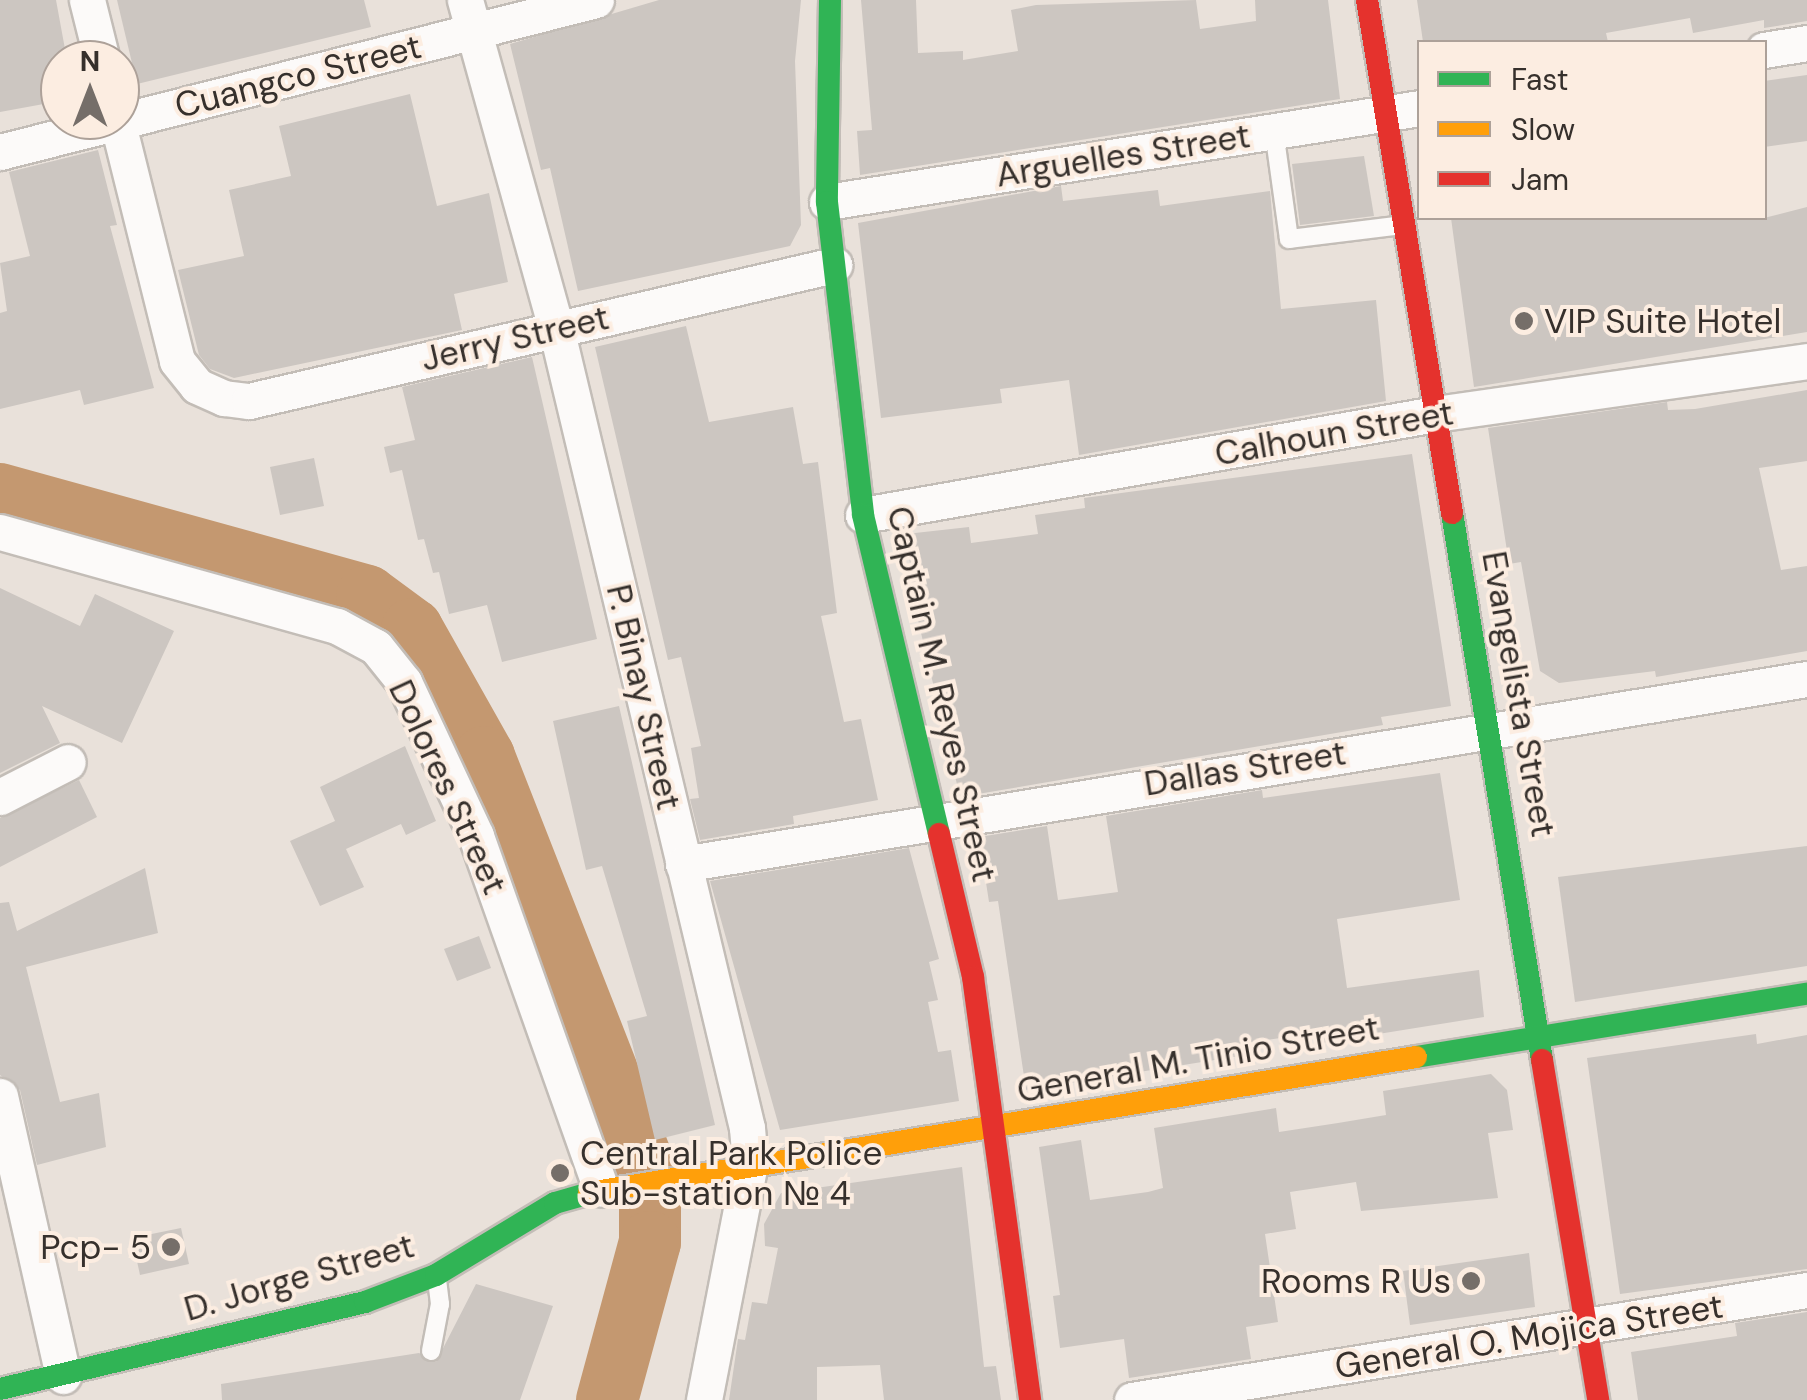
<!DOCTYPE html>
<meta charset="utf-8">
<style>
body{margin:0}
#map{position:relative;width:1807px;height:1400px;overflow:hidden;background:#e9e1da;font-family:"DM Sans",sans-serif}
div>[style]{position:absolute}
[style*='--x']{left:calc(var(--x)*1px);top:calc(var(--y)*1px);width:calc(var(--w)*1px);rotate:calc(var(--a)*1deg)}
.river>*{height:62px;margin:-31px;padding:0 31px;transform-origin:31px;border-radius:31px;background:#c49870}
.building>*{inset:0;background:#ccc6c1}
.roads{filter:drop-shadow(2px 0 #c3bdb7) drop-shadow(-2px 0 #c3bdb7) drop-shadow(0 2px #c3bdb7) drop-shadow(0 -2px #c3bdb7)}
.lane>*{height:18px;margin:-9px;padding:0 9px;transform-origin:9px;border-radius:9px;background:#fcfaf9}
.street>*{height:35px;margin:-17.5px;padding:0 17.5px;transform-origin:17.5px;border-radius:17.5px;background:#fcfaf9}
.fast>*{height:22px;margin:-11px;padding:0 11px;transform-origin:11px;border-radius:11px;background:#30b455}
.slow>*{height:22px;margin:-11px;padding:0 11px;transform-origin:11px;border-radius:11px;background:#ff9f0a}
.jam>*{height:22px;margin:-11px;padding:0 11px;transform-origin:11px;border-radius:11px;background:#e5322d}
.dots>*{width:28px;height:28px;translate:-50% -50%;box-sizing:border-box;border:5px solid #fcede1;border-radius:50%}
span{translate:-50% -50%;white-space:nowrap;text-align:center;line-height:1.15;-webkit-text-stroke:8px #fcede1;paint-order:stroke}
.street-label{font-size:35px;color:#36302c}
.poi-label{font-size:35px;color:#36302c}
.left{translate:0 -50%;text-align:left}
.right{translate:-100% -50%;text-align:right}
.legend{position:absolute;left:1417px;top:40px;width:350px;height:180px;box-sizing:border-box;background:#fcede1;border:2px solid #ada199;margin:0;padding:12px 18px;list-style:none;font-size:30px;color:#36302c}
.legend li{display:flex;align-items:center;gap:20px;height:50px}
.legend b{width:50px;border:2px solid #ada199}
.north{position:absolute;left:40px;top:40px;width:100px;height:100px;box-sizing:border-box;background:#fcede1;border:2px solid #ada199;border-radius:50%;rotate:0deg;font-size:28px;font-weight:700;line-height:40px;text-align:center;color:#36302c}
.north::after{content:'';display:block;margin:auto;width:35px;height:45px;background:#756e69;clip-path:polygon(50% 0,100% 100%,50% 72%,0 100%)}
</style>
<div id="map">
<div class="river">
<i style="--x:0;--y:494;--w:381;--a:15.5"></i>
<i style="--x:367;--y:596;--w:56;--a:36.3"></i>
<i style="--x:412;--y:629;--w:147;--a:60.6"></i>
<i style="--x:484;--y:757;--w:454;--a:68.6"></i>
<i style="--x:650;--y:1180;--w:62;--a:90"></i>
<i style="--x:650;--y:1242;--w:164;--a:105.2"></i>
</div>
<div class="building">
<i style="clip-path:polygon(0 0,56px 0,67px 60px,60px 60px,60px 101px,0 112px)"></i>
<i style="clip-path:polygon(117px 0,364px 0,371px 27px,137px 84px)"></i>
<i style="clip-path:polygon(659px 0,801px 0,795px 61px,801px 225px,790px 246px,578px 291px,550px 168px,541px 170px,510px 44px)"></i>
<i style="clip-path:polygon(861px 0,916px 0,918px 53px,963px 51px,963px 60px,1018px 51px,1011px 10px,1036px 5px,1196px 0,1200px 29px,1256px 21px,1255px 0,1328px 0,1340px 99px,860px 175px,857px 131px,872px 130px)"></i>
<i style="clip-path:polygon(1417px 0,1807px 0,1807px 21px,1764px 28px,1764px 20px,1693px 33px,1690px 18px,1606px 33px,1608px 42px,1423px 42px)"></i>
<i style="clip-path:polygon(1807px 75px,1807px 141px,1764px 147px,1764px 81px)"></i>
<i style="clip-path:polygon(410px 94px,437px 206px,489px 193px,508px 282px,454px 294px,462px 330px,234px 378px,210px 369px,199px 355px,178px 270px,244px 256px,229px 190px,291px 176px,279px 126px)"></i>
<i style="clip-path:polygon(98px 150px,117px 225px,110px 226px,154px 388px,84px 405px,80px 390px,0 409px,0 313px,7px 311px,0 263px,30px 256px,9px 172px)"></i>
<i style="clip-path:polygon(1364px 156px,1374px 216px,1300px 225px,1292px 164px)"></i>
<i style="clip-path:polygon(1061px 186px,1063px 201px,1158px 190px,1160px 206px,1270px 191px,1281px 309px,1376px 300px,1386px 401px,1079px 455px,1069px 380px,1000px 389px,1002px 403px,881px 418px,858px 223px)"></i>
<i style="clip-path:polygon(1807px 207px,1807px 332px,1474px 387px,1451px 218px,1764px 218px)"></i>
<i style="clip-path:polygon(686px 326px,709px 422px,793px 407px,803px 464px,818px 462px,837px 613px,821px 616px,844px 722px,861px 719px,878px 800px,793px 816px,794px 824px,700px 840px,690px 799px,699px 798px,691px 748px,701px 746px,681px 657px,668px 660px,595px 347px)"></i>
<i style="clip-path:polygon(532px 357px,597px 639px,502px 662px,487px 605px,449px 614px,439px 572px,433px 573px,424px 539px,418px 540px,402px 470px,390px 473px,384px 447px,415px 440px,402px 387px)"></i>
<i style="clip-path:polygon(1807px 390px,1807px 461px,1759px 468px,1781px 570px,1807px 566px,1807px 651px,1656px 677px,1655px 671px,1559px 683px,1540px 671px,1521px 562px,1509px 564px,1488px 428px,1667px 402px,1668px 410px,1695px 409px)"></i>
<i style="clip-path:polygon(1412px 454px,1451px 706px,1381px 717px,1383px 725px,960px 797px,917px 616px,906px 534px,969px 527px,971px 543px,1038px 534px,1035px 515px,1085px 508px,1084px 498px)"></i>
<i style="clip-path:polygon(314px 458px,324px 506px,280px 515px,270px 467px)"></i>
<i style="clip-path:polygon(0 588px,80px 626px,95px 594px,174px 631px,122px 743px,42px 706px,60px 743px,0 773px)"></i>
<i style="clip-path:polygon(619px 706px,715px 1125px,655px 1140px,627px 1021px,647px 1016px,602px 866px,586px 870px,553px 721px)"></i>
<i style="clip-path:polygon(405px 746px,436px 821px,406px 835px,401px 824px,346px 849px,364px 887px,320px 906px,290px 841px,335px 821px,320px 787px)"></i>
<i style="clip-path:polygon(1440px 773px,1460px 900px,1337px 919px,1347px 988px,1479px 970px,1484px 1017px,1316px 1044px,1315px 1033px,1245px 1043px,1246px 1055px,1026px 1090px,998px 901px,989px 902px,979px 837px,1047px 826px,1058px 900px,1118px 892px,1106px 816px,1262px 790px,1263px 798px)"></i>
<i style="clip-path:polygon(79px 780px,97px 817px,0 867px,0 818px)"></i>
<i style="clip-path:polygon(1807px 846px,1807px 966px,1575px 1002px,1558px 877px)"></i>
<i style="clip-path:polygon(909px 848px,939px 959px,929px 962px,938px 1000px,928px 1002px,938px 1052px,951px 1050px,959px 1101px,780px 1130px,710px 881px)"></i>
<i style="clip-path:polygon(145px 868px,158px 933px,26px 967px,60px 1102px,99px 1093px,106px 1147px,37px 1165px,20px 1090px,0 1075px,0 903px,9px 902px,17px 931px)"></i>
<i style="clip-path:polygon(479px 936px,491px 968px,457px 981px,444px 949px)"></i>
<i style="clip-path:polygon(1756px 1034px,1757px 1044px,1807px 1035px,1807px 1269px,1620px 1294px,1587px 1058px)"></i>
<i style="clip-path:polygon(1491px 1074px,1507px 1090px,1513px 1130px,1488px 1133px,1498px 1198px,1361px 1211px,1356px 1182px,1290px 1192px,1296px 1229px,1265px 1234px,1278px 1322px,1246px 1327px,1251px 1359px,1129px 1378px,1124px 1339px,1060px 1348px,1053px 1296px,1060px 1295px,1039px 1147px,1081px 1140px,1090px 1200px,1148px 1192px,1163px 1188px,1154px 1128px,1276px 1108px,1279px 1132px,1338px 1123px,1386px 1115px,1383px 1091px)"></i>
<i style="clip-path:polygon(962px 1167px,984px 1367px,996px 1366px,1001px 1400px,884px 1400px,880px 1365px,817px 1367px,817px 1400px,729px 1400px,738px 1339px,745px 1340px,752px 1302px,767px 1304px,778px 1248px,765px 1246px,764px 1224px,781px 1193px)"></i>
<i style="clip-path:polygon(181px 1228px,189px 1264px,140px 1275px,132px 1238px)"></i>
<i style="clip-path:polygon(1529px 1253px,1535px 1307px,1410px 1325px,1403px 1271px)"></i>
<i style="clip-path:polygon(476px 1284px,553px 1306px,520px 1400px,222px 1400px,221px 1384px,419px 1353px,436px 1362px)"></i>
<i style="clip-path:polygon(1807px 1312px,1807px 1400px,1638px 1400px,1631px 1352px,1737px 1336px,1735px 1323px)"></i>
</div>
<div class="roads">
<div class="lane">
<i style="--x:1274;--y:131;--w:109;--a:82.1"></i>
<i style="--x:1289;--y:239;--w:115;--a:-7"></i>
<i style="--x:431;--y:1351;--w:48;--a:-79.2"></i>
<i style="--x:440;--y:1304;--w:23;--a:-97"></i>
</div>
<div class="street">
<i style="--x:87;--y:0;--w:62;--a:76"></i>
<i style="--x:465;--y:0;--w:340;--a:74.5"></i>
<i style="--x:556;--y:328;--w:822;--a:76.57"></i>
<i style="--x:747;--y:1128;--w:35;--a:85"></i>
<i style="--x:750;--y:1163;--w:241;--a:101"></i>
<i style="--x:1764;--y:50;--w:44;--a:-9.2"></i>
<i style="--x:117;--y:120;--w:248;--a:76"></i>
<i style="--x:177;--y:361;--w:32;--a:51"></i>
<i style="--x:197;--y:386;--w:30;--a:24"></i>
<i style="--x:224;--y:398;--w:25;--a:7"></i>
<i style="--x:249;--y:401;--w:601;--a:-13.09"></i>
<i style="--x:0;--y:152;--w:615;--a:-14.31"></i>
<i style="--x:827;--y:202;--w:600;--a:-9.01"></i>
<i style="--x:863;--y:515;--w:581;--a:-10.01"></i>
<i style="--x:1435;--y:414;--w:376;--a:-8.1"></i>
<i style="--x:0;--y:532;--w:350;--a:15.6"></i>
<i style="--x:337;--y:626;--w:44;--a:28.3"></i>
<i style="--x:376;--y:647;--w:45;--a:51.3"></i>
<i style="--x:404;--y:682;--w:170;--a:64.9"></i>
<i style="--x:476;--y:836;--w:374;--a:70.5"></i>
<i style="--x:0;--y:797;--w:76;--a:-27.2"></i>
<i style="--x:683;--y:864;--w:1139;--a:-9.35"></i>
<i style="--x:0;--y:1096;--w:287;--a:77.3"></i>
<i style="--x:1132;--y:1400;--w:684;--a:-9.26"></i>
</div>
<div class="fast">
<i style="--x:830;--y:0;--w:202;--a:90.9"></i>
<i style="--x:827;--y:202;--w:315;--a:83.4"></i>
<i style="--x:863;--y:515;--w:328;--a:76.6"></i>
<i style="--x:1452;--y:513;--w:554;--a:80.66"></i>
<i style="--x:1416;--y:1057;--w:396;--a:-9.2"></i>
<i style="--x:0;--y:1389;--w:375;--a:-13.4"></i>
<i style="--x:365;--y:1302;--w:76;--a:-20.8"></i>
<i style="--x:436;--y:1275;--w:139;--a:-31.2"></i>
<i style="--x:555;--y:1203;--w:35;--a:-16"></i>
</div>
<div class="slow">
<i style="--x:589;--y:1193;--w:838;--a:-9.34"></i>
</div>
<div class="jam">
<i style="--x:1367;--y:0;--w:520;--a:80.59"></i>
<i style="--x:939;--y:834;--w:147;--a:76.6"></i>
<i style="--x:973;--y:977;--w:427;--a:82.3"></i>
<i style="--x:1542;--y:1060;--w:345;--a:80.6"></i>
</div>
</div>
<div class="dots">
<i style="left:1524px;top:321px;background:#756e69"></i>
<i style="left:560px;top:1173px;background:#756e69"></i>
<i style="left:171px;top:1247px;background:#756e69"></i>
<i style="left:1471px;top:1281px;background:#756e69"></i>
</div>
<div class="street-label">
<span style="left:298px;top:76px;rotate:-14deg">Cuangco Street</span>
<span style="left:1123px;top:155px;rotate:-9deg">Arguelles Street</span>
<span style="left:515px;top:338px;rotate:-13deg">Jerry Street</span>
<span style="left:1334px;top:433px;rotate:-10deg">Calhoun Street</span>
<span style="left:942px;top:694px;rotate:77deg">Captain M. Reyes Street</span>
<span style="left:1519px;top:694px;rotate:80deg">Evangelista Street</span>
<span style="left:644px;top:697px;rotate:77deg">P. Binay Street</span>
<span style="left:1245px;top:768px;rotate:-9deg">Dallas Street</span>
<span style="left:448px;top:787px;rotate:65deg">Dolores Street</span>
<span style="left:1198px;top:1059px;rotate:-10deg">General M. Tinio Street</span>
<span style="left:299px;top:1277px;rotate:-16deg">D. Jorge Street</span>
<span style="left:1529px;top:1336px;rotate:-9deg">General O. Mojica Street</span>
</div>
<div class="poi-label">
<span class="left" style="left:1544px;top:321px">VIP Suite Hotel</span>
<span class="left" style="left:580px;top:1173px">Central Park Police<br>Sub-station № 4</span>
<span class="right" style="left:151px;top:1247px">Pcp- 5</span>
<span class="right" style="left:1451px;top:1281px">Rooms R Us</span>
</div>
<ul class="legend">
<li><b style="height:12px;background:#30b455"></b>Fast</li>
<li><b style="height:12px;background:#ff9f0a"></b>Slow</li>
<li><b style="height:12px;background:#e5322d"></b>Jam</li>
</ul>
<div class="north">N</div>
</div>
